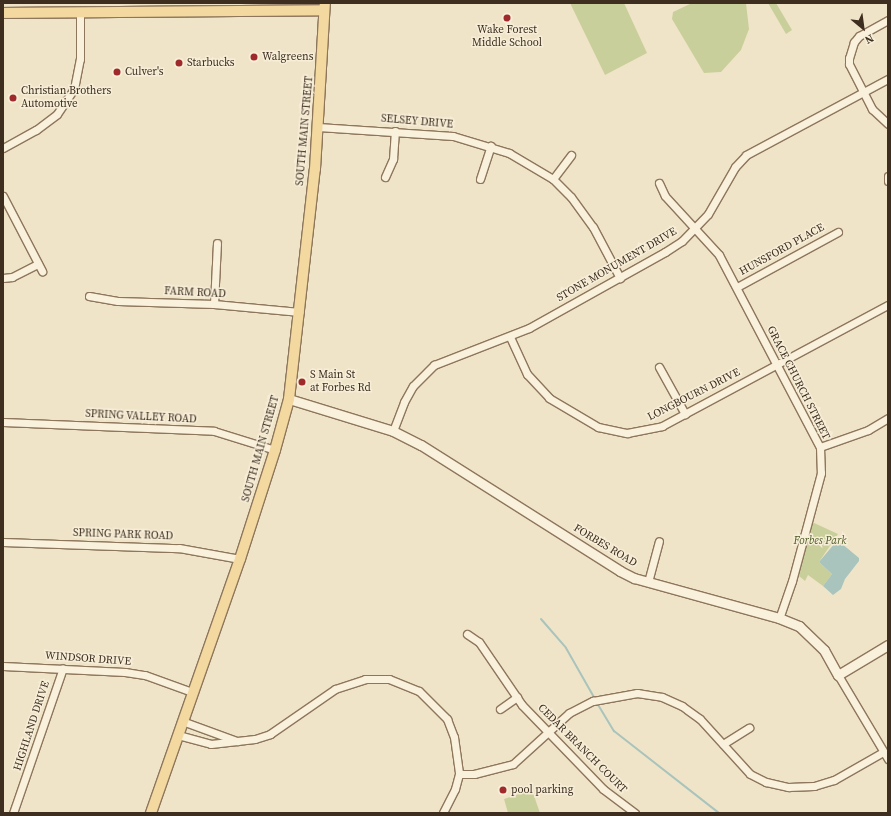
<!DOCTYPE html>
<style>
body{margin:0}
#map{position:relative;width:891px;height:816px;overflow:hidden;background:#f0e4c8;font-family:"Source Serif 4",serif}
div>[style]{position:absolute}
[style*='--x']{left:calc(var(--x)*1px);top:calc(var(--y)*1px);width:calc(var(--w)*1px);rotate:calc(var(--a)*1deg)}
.green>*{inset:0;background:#c9cf9b}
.water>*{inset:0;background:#a9c4bc}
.stream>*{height:2px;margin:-1px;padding:0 1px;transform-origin:1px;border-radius:1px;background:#a9c4bc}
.roads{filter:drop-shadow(1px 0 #8d765c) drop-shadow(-1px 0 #8d765c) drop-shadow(0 1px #8d765c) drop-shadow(0 -1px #8d765c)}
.street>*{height:7px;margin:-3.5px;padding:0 3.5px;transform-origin:3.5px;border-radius:3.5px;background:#faf1dc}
.secondary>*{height:9px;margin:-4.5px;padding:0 4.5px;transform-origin:4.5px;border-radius:4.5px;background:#faf1dc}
.primary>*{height:10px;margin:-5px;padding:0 5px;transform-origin:5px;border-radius:5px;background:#f3d9a0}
.dots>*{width:11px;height:11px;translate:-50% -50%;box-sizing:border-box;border:2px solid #f7eed8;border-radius:50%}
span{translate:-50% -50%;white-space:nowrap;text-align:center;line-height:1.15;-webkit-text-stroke:3px #f7eed8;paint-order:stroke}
.poi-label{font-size:11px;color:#3d2e20}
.left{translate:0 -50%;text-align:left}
.street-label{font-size:11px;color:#3d2e20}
.park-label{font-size:11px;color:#4d5a26;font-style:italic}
.frame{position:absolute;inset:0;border:4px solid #3d2e20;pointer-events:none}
.north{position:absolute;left:843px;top:8px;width:40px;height:40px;-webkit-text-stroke:3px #f7eed8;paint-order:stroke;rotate:151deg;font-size:11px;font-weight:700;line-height:16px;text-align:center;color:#3d2e20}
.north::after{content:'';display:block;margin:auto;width:14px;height:18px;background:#3d2e20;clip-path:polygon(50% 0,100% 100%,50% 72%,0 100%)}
</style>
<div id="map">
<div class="green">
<i style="clip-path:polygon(570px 3px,624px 3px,647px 53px,605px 75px)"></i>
<i style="clip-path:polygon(692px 3px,746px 3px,749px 29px,741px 50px,721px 72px,704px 73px,672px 19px,673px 12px)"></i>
<i style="clip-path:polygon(768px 3px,776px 3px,792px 30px,786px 34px)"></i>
<i style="clip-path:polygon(812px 522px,838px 534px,819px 562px,832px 574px,823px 586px,808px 575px,805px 581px,799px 576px)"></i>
<i style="clip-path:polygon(532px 790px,540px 813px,508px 813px,504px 799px)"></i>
</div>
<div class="water">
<i style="clip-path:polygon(835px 543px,841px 543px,859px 558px,859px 561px,845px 579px,841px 589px,833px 595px,823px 586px,832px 574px,819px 562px)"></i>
</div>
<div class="stream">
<i style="--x:541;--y:619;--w:38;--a:49"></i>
<i style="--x:566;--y:648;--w:59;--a:60.4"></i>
<i style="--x:597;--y:703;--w:33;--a:59"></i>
<i style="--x:614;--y:731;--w:133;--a:38"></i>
</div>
<div class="roads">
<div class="street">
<i style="--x:888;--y:20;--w:33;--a:151"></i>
<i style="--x:859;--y:36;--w:8;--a:130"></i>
<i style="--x:854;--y:42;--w:17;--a:107"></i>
<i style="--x:849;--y:58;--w:6;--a:90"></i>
<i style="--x:849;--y:64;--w:51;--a:62.9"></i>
<i style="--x:872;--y:109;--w:22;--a:43"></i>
<i style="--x:318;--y:127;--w:135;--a:3.8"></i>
<i style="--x:453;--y:136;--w:59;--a:16.9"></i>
<i style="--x:509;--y:153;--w:51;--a:30.6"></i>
<i style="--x:553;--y:179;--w:25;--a:45"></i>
<i style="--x:571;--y:197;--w:37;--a:54"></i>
<i style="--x:593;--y:227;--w:58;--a:62.1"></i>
<i style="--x:3;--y:148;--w:38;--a:-29"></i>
<i style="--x:36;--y:130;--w:26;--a:-37"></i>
<i style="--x:57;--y:114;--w:30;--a:-56"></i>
<i style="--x:74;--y:89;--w:31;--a:-79"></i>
<i style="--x:80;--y:59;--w:48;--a:-90"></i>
<i style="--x:888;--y:176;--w:5;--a:90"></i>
<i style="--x:385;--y:177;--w:20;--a:-66"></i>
<i style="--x:393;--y:159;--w:28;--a:-86"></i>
<i style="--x:480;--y:179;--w:35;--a:-72"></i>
<i style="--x:553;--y:179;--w:30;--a:-53"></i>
<i style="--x:659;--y:183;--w:14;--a:65"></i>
<i style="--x:665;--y:196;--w:80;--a:47.5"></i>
<i style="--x:719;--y:255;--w:217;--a:62.3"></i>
<i style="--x:820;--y:447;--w:26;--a:88"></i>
<i style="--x:821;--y:473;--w:112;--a:105"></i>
<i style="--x:792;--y:581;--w:39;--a:109"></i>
<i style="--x:3;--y:196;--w:85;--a:62.5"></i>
<i style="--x:3;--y:278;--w:9;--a:-6"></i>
<i style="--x:12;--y:277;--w:29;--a:-27"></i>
<i style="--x:737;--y:287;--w:115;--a:-28.6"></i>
<i style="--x:89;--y:296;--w:29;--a:10"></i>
<i style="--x:118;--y:301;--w:96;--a:1.8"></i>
<i style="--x:214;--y:304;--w:86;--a:5.3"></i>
<i style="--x:214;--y:304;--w:61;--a:-87.2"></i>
<i style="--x:510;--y:337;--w:41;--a:65.3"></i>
<i style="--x:527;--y:374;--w:33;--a:47"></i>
<i style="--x:549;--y:398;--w:57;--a:30.6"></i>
<i style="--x:598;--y:427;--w:30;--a:12"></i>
<i style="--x:627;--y:433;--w:36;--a:-11"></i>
<i style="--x:662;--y:426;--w:256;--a:-28.2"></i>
<i style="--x:659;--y:367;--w:54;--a:61"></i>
<i style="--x:3;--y:422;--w:211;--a:2.4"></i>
<i style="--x:214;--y:431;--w:64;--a:17.3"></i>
<i style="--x:393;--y:431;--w:31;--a:-69"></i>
<i style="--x:404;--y:402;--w:18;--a:-61"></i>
<i style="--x:413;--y:386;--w:30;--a:-45"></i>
<i style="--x:434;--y:365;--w:102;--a:-21.3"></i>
<i style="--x:529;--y:328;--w:156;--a:-29.2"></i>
<i style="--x:665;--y:252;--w:20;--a:-33"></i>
<i style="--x:682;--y:241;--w:37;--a:-46"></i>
<i style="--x:708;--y:214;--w:54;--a:-60.1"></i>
<i style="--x:735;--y:167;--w:16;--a:-47"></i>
<i style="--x:746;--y:155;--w:161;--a:-28.2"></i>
<i style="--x:820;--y:447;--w:51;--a:-19.5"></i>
<i style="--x:868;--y:430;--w:23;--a:-31"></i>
<i style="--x:3;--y:542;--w:176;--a:2"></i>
<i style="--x:179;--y:548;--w:62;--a:10.2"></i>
<i style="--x:648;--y:582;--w:42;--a:-75"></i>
<i style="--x:467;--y:634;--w:14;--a:34"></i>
<i style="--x:479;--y:642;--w:76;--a:55.7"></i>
<i style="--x:522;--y:705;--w:117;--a:46"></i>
<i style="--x:603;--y:789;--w:40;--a:37"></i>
<i style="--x:3;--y:666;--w:122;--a:2.8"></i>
<i style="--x:125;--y:672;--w:20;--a:9"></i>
<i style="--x:145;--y:675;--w:50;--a:19.9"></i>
<i style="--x:838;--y:675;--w:98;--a:59.2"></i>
<i style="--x:500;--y:709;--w:21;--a:-35"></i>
<i style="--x:182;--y:721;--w:59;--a:20"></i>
<i style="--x:178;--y:735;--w:34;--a:15"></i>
<i style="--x:211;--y:744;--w:44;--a:-6.5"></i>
<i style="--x:255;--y:739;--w:16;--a:-18"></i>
<i style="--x:270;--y:734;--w:79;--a:-34.7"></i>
<i style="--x:335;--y:689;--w:32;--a:-18"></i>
<i style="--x:365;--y:679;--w:24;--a:0"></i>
<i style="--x:389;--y:679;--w:32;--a:22"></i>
<i style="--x:419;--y:691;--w:40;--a:45"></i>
<i style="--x:447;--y:719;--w:19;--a:69"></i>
<i style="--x:454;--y:737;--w:37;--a:82"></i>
<i style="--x:459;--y:774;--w:16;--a:105"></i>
<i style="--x:455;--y:789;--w:27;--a:117"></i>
<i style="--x:723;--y:744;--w:31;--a:-32"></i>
<i style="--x:459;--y:774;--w:15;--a:0"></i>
<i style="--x:474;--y:774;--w:40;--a:-14.4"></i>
<i style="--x:513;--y:764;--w:76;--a:-42.3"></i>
<i style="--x:569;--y:713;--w:27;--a:-27"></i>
<i style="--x:593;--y:701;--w:45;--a:-10.3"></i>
<i style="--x:637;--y:693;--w:25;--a:9"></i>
<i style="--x:662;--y:697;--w:22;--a:24"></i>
<i style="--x:682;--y:706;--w:22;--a:36"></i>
<i style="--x:700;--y:719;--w:74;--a:47.7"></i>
<i style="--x:750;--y:774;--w:18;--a:27"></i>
<i style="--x:766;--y:782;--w:23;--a:13"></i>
<i style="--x:788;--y:787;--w:26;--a:-2"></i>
<i style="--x:814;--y:786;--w:21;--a:-17"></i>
<i style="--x:834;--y:780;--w:56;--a:-29.7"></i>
<i style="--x:13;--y:813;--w:153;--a:-71"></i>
</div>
<div class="secondary">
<i style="--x:289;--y:399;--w:109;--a:17.1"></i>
<i style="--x:393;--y:431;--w:31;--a:27"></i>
<i style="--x:421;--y:445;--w:236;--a:32.3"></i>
<i style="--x:620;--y:571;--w:16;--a:27"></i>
<i style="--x:634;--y:578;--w:150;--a:15.4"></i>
<i style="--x:779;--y:618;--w:22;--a:22"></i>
<i style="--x:799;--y:626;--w:35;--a:44"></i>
<i style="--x:824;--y:650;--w:29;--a:61"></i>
<i style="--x:838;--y:675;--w:58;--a:-31"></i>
</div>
<div class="primary">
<i style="--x:3;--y:13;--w:321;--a:-0.5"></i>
<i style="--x:151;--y:813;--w:269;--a:-70.7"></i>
<i style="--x:240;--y:559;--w:114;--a:-72.2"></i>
<i style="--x:275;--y:450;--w:53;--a:-74.6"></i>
<i style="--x:289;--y:399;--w:231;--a:-83.6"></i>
<i style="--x:315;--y:169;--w:166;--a:-86.6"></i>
</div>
</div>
<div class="dots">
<i style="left:507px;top:18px;background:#9e2a2b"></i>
<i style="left:254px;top:57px;background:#9e2a2b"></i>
<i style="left:179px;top:63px;background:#9e2a2b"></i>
<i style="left:117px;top:72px;background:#9e2a2b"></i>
<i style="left:13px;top:98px;background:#9e2a2b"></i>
<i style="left:302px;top:382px;background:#9e2a2b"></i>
<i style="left:503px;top:790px;background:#9e2a2b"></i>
</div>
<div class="poi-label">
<span style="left:507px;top:37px">Wake Forest<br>Middle School</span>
<span class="left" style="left:262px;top:57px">Walgreens</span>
<span class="left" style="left:187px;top:63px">Starbucks</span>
<span class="left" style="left:125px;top:72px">Culver's</span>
<span class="left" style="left:21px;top:98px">Christian Brothers<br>Automotive</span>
<span class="left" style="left:310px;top:382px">S Main St<br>at Forbes Rd</span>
<span class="left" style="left:511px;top:790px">pool parking</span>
</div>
<div class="street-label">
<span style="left:417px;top:122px;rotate:5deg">SELSEY DRIVE</span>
<span style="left:305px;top:131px;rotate:-85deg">SOUTH MAIN STREET</span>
<span style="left:782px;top:250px;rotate:-29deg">HUNSFORD PLACE</span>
<span style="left:617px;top:265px;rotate:-30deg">STONE MONUMENT DRIVE</span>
<span style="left:195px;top:293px;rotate:3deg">FARM ROAD</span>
<span style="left:798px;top:383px;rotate:63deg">GRACE CHURCH STREET</span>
<span style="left:694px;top:395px;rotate:-27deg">LONGBOURN DRIVE</span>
<span style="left:141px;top:417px;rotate:3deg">SPRING VALLEY ROAD</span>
<span style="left:261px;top:449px;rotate:-74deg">SOUTH MAIN STREET</span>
<span style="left:123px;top:535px;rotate:2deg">SPRING PARK ROAD</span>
<span style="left:605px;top:546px;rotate:31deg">FORBES ROAD</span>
<span style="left:88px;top:659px;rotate:4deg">WINDSOR DRIVE</span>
<span style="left:32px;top:726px;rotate:-72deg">HIGHLAND DRIVE</span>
<span style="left:582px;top:749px;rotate:45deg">CEDAR BRANCH COURT</span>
</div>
<div class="park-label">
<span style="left:820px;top:541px">Forbes Park</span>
</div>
<div class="frame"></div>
<div class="north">N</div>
</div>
